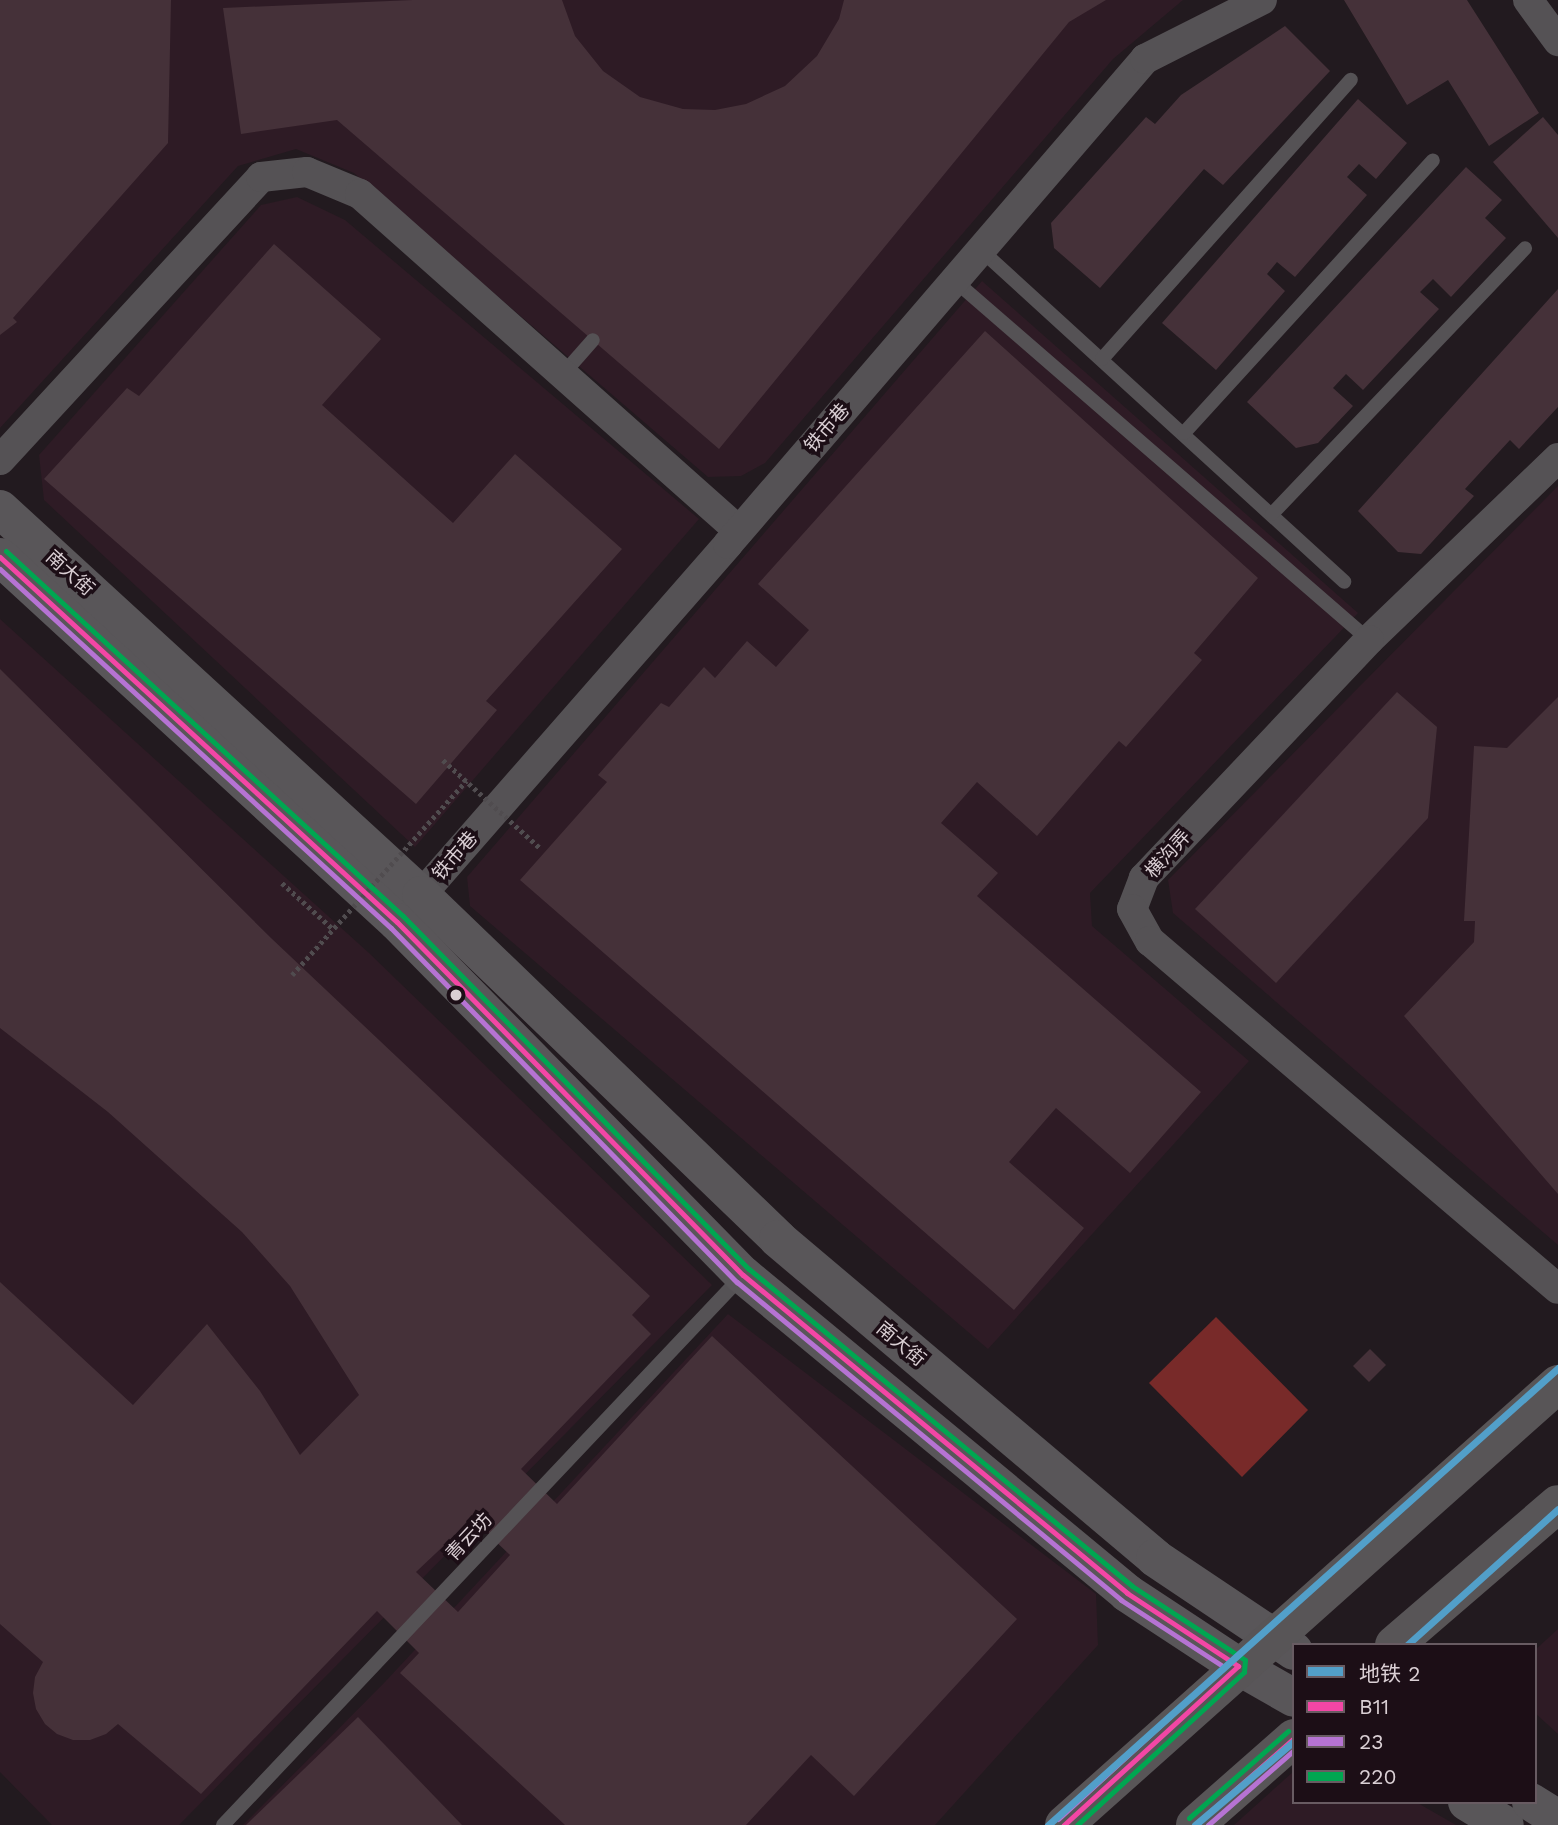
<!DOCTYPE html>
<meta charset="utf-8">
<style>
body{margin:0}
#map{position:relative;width:1558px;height:1825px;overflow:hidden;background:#221a1f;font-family:"Work Sans","Noto Sans SC",sans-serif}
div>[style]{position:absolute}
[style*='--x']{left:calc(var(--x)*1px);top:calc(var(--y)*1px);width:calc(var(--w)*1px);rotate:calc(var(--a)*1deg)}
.built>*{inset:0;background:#2e1b25}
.forest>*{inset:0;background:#782a29}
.building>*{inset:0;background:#453139}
.path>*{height:4.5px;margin-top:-2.25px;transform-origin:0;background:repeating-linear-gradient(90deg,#504c4f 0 3.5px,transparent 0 7px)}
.service>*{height:14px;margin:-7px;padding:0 7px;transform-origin:7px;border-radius:7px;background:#555255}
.minor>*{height:30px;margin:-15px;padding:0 15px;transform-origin:15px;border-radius:15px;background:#555255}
.secondary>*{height:38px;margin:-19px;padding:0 19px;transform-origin:19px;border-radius:19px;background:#595659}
.primary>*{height:38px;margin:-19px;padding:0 19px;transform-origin:19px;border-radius:19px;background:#585557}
.path-bridge>*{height:4.5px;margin-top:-2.25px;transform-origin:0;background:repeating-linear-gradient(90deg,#504c4f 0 3.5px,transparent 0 7px)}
.bus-1>*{height:5px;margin:-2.5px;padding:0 2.5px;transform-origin:2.5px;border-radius:2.5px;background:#f346a5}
.bus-2>*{height:5px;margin:-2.5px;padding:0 2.5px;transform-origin:2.5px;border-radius:2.5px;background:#b673d3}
.bus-3>*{height:5px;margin:-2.5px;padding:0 2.5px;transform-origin:2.5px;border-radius:2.5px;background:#00a651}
.metro-1>*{height:7px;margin:-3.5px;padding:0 3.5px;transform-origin:3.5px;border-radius:3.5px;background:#529fc9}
.dots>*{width:19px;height:19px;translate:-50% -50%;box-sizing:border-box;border:4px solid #1c0e16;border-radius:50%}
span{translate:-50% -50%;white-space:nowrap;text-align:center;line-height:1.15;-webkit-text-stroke:7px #1c0e16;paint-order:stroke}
.street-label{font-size:19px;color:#dacfd4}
.legend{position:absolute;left:1292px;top:1643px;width:245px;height:161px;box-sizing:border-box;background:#1c0e16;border:2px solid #685b62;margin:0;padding:9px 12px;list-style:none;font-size:21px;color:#dacfd4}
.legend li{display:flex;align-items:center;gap:14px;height:35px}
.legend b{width:35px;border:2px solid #685b62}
</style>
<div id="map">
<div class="built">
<i style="clip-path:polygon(0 0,1183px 0,1113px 59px,765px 463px,741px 476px,708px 477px,354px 173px,296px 149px,238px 166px,0 428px)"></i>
<i style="clip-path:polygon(297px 197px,345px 220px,699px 519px,415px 847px,44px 500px,39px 455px,261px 205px)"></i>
<i style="clip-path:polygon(982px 281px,1358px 613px,1090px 893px,1092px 926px,1249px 1061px,988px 1349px,470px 906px,467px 877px)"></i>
<i style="clip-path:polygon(1558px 486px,1558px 1245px,1173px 913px,1168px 880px)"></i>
<i style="clip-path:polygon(0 619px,369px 953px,712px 1285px,179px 1825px,52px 1825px,0 1772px)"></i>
<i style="clip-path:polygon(728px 1314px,1096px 1594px,1098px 1645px,935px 1825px,243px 1825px,384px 1683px)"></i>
<i style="clip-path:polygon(1558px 1629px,1558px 1734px,1535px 1713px,1535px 1650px)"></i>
<i style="clip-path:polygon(1294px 1771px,1294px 1802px,1416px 1802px,1456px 1825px,1234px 1825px)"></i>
</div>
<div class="forest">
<i style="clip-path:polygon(1216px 1317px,1308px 1410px,1242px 1477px,1149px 1383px)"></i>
</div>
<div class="building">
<i style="clip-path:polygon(0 0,171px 0,168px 143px,13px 318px,17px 322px,0 335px)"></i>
<i style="clip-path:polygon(413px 0,562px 0,575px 36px,603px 71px,640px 97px,683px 109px,715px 110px,746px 104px,785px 86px,817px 56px,839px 19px,844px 0,1106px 0,1069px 22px,719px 449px,337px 120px,241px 134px,223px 8px)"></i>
<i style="clip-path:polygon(1344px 0,1467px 0,1539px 113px,1489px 146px,1448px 80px,1407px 105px)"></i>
<i style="clip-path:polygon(1285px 26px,1330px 71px,1223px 185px,1204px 169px,1100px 288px,1054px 248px,1051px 223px,1146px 117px,1155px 124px,1181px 95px)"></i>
<i style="clip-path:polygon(1358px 99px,1407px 143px,1376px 179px,1359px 164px,1347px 177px,1367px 195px,1295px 277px,1277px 262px,1267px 274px,1285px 291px,1216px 370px,1162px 323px)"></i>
<i style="clip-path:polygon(1543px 117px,1558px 135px,1558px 238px,1493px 162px)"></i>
<i style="clip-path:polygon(1466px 167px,1502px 200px,1485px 218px,1506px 238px,1451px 297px,1433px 279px,1420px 292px,1439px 309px,1363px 390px,1346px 374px,1333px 388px,1353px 406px,1318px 443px,1296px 448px,1247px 402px)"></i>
<i style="clip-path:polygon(274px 244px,381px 339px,322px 405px,453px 523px,515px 454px,622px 549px,486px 701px,497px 710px,416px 804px,44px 479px,127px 388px,139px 396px)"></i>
<i style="clip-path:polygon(1558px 289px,1558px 407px,1519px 449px,1510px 440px,1465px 489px,1474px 496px,1421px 554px,1398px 552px,1358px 511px)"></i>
<i style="clip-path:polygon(985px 331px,1258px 578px,1194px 653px,1202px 660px,1126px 747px,1119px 741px,1037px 836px,977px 782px,941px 823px,998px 873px,977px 896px,1201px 1092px,1130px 1173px,1056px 1108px,1009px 1162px,1084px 1228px,1014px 1310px,520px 880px,607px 782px,598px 775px,661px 703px,669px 707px,704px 667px,715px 678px,747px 641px,776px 667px,809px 630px,758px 584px)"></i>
<i style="clip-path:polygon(evenodd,0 669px,271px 938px,650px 1296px,632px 1315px,651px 1334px,521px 1469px,557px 1504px,712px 1336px,1017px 1619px,854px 1796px,811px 1755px,746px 1825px,565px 1825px,400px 1673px,419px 1653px,377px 1611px,201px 1794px,118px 1724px,106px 1734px,90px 1740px,73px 1740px,57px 1734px,45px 1724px,36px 1709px,33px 1693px,35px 1677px,43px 1662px,0 1624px,0 1282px,133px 1405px,207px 1324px,260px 1391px,300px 1455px,359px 1395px,290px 1286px,242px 1232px,108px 1112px,0 1028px,0 669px,472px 1519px,510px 1555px,458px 1612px,416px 1572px,472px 1519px)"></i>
<i style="clip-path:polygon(1397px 692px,1437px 727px,1428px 818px,1276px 983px,1195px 909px)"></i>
<i style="clip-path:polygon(1558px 697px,1558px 1194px,1404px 1016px,1474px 942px,1475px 921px,1464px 921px,1474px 746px,1507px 748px)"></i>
<i style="clip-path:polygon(1370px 1349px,1386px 1365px,1369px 1382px,1353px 1366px)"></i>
<i style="clip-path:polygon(358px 1717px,462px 1825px,246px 1825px)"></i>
</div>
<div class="path">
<i style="--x:282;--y:883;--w:69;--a:42"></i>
</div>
<div class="service">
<i style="--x:981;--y:250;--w:492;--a:42.4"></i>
<i style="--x:954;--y:280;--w:549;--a:40.94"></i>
<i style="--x:1102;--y:359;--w:374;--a:-48.3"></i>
<i style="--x:563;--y:374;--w:45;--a:-48.6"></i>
<i style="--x:1184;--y:433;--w:369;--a:-47.6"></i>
<i style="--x:1272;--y:514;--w:367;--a:-46.4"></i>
<i style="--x:223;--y:1825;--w:754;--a:-46.61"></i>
</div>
<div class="minor">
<i style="--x:1528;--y:0;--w:51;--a:53.8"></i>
<i style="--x:1558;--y:458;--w:262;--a:136.1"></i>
<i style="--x:1369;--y:640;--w:328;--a:133.4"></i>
<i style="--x:1144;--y:878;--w:33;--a:111"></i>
<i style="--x:1132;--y:909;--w:37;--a:61"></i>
<i style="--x:1150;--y:941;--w:536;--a:40.46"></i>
<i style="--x:0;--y:460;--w:385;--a:-47.3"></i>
<i style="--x:261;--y:177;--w:46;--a:-6.2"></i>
<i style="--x:307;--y:172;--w:57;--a:22.5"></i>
<i style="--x:360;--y:194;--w:507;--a:41.64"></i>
<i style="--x:421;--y:895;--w:466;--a:-48.8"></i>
<i style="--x:728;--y:544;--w:640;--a:-49.31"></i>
<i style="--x:1145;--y:59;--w:131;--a:-26.8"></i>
</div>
<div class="secondary">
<i style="--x:0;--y:509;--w:571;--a:42.52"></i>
<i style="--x:421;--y:895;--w:496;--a:43.9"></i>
<i style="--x:778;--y:1239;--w:494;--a:40.2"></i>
<i style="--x:1155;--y:1558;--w:167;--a:33.8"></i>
<i style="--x:0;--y:557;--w:539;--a:42.6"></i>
<i style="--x:397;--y:922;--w:494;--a:45.6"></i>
<i style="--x:743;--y:1275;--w:499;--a:39.6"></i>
<i style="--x:1127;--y:1593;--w:133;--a:33.3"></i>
<i style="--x:1238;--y:1666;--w:64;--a:29.7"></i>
<i style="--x:1467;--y:1802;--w:44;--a:31.2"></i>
<i style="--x:1531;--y:1802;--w:32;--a:32"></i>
</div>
<div class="primary">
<i style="--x:1394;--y:1645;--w:216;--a:-40.7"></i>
<i style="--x:1064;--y:1825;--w:662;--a:-41.76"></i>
<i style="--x:1195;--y:1825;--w:132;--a:-41.3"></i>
</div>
<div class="path-bridge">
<i style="--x:443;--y:760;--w:131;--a:42.2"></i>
<i style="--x:292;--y:975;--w:261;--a:-48.1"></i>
</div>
<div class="bus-1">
<i style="--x:0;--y:557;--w:539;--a:42.6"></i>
<i style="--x:397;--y:922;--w:494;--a:45.6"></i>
<i style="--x:743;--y:1275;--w:499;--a:39.6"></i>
<i style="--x:1127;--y:1593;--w:133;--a:33.3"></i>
<i style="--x:1238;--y:1666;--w:236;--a:137.6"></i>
<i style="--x:1195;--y:1825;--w:132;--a:-41.3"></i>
</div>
<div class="bus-2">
<i style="--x:0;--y:569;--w:531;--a:42.56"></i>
<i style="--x:391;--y:928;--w:495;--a:45.7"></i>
<i style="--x:737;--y:1282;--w:499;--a:39.6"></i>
<i style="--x:1121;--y:1600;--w:123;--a:33"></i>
<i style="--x:1224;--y:1667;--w:225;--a:137.5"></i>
<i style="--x:1208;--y:1825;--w:114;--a:-41.1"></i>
</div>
<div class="bus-3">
<i style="--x:6;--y:551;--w:539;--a:42.6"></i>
<i style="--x:403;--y:916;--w:494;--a:45.6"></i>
<i style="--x:749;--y:1269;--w:497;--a:39.6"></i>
<i style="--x:1132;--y:1586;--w:135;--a:33.2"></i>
<i style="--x:1245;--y:1660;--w:12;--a:95"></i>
<i style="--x:1244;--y:1672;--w:226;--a:137.5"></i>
<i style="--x:1189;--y:1818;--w:132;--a:-41.3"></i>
</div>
<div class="metro-1">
<i style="--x:1407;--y:1645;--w:203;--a:-42"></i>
<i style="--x:1048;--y:1825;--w:685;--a:-41.86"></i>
<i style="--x:1195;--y:1825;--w:130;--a:-40.3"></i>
</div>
<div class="dots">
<i style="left:456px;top:995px;background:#dacfd4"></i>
</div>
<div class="street-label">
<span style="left:827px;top:428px;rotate:-49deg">铁市巷</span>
<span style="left:70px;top:573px;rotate:42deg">南大街</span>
<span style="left:1168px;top:854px;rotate:-48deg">横沟弄</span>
<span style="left:455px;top:856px;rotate:-49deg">铁市巷</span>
<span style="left:901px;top:1344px;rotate:40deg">南大街</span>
<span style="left:469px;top:1537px;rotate:-47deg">青云坊</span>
</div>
<ul class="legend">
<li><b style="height:9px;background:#529fc9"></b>地铁 2</li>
<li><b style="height:9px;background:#f346a5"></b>B11</li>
<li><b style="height:9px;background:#b673d3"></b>23</li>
<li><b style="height:9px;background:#00a651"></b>220</li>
</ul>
</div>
